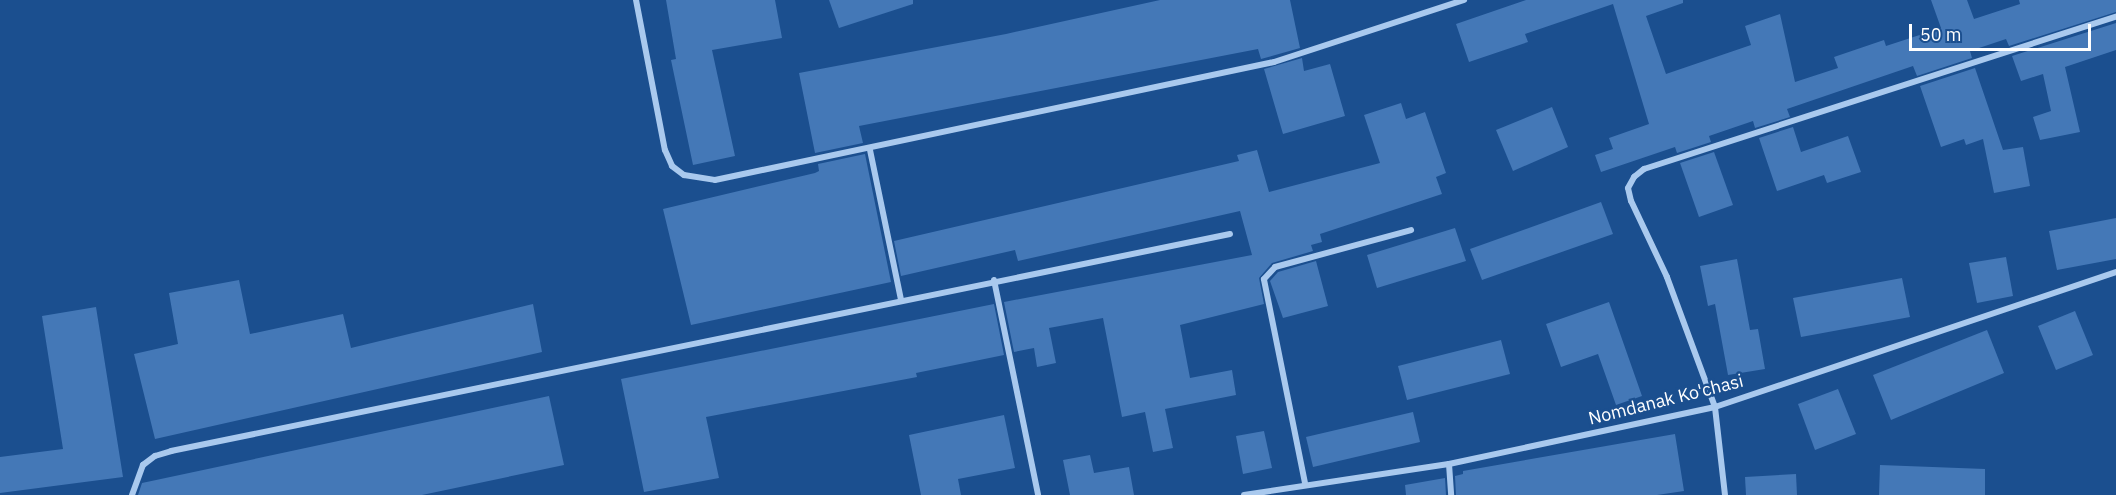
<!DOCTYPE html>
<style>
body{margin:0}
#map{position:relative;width:2116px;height:495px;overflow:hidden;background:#1b4f8f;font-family:"IBM Plex Sans",sans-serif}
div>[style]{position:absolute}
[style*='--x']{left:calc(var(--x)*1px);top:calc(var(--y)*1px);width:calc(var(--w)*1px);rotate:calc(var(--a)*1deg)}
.building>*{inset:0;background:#4478b7}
.street>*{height:6px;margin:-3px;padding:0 3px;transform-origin:3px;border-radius:3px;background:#a9c9ee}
span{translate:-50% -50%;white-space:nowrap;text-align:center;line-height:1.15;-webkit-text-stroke:5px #1b4f8f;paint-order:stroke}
.street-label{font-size:18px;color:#fff}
.scale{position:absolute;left:1909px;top:24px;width:182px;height:27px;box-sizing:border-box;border:3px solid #fff;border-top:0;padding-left:8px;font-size:18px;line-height:21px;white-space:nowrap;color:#fff;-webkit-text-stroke:4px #1b4f8f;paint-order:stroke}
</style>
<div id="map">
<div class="building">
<i style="clip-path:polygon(666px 0,775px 0,782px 38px,712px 50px,735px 156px,693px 165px,671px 60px,676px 59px)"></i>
<i style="clip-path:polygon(829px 0,913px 0,913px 4px,839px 28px)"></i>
<i style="clip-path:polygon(1160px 0,1290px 0,1300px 48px,1261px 59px,1258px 49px,859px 126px,863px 143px,815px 153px,799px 73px,1006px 34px)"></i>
<i style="clip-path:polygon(1526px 0,1683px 0,1683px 3px,1646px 16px,1666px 74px,1751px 45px,1745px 26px,1780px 14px,1795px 82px,1838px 68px,1834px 57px,1884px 40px,1886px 46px,1941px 28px,1931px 0,1967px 0,1974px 19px,2020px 4px,2019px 0,2116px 0,2116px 12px,2009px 46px,2006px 39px,1970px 51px,1972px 58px,1917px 76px,1913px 66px,1787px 109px,1790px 117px,1755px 128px,1753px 121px,1709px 136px,1711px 142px,1677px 153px,1675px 147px,1601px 172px,1595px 155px,1613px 149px,1609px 138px,1649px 124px,1613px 4px,1525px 34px,1528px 42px,1469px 62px,1456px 24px)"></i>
<i style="clip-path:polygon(2116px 23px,2116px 50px,2065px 67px,2080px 132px,2040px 140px,2033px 117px,2051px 111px,2043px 74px,2021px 81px,2012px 56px)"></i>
<i style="clip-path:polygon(1302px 58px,1304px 71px,1330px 64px,1345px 116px,1283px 134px,1264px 69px)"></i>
<i style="clip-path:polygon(1975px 68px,2003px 150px,2023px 147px,2030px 186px,1994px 193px,1983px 139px,1966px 145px,1964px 139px,1941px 147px,1920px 86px)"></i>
<i style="clip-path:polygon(1401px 103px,1406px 119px,1425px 112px,1446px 173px,1436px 177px,1442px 194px,1320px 234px,1322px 242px,1311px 245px,1313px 251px,1272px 263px,1259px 278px,1264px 304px,1180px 325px,1190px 378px,1232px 370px,1236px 395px,1165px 409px,1173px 448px,1153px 452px,1145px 412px,1122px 417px,1103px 318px,1049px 328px,1056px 363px,1037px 367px,1034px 348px,1014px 352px,1004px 302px,1252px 255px,1240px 211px,1018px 261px,1015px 250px,901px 276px,894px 241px,1239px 161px,1237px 155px,1257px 150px,1269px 192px,1380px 163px,1364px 115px)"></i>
<i style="clip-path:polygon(1552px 107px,1568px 147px,1513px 171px,1496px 130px)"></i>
<i style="clip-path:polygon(1793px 127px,1801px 152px,1848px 136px,1861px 172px,1827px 183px,1824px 175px,1777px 191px,1759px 138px)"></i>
<i style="clip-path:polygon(1714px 152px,1733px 205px,1699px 217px,1680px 163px)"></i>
<i style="clip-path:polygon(865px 154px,891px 282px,691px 325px,663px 209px,815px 173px,819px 171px,818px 164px)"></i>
<i style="clip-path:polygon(1601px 202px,1613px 234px,1482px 280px,1470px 249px)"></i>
<i style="clip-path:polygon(2116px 218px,2116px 259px,2057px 270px,2049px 231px)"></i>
<i style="clip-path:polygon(1455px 228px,1466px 261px,1377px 288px,1367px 255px)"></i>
<i style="clip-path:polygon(2006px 257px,2013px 296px,1977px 303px,1969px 263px)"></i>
<i style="clip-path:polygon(1737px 259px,1750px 330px,1758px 329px,1765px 369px,1728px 375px,1715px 304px,1708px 306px,1700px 266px)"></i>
<i style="clip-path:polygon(1316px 261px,1328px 306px,1283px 318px,1270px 281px,1278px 272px)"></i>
<i style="clip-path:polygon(1902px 278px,1910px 317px,1801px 337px,1793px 298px)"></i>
<i style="clip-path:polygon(239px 280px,250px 334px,343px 314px,351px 348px,533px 304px,542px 352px,155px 439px,134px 354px,178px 344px,169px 293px)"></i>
<i style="clip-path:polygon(1609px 302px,1642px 396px,1616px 405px,1598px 354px,1561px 367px,1546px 324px)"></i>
<i style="clip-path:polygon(994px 304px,1004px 355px,916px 373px,917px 377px,706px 417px,719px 478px,644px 492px,621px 379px)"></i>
<i style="clip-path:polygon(96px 307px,123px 477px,0 493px,0 457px,63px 449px,42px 316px)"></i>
<i style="clip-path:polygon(2075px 311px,2093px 355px,2056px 370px,2038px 326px)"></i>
<i style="clip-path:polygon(1987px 330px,2004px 373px,1891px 420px,1873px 375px)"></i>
<i style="clip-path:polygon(1501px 340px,1510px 374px,1407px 400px,1398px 366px)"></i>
<i style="clip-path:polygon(1838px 389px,1856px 434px,1815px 450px,1798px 404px)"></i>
<i style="clip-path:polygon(549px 396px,564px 465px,422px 495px,138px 495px,142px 483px)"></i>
<i style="clip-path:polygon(1413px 412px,1420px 442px,1313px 467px,1306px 437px)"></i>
<i style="clip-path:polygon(1004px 415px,1015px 468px,958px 479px,961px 495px,921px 495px,909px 435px)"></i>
<i style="clip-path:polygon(1264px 431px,1272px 468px,1243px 474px,1236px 436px)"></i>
<i style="clip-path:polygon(1675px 434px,1684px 491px,1657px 495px,1456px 495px,1455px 476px,1463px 474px,1463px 471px)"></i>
<i style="clip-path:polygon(1090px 455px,1094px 473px,1129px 467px,1134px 495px,1070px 495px,1063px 460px)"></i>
<i style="clip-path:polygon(1880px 465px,1985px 469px,1985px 495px,1879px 495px)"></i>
<i style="clip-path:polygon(1796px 474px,1797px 495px,1746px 495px,1745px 477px)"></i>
<i style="clip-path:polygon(1445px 478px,1446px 495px,1406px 495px,1405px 485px)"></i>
</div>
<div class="street">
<i style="--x:636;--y:0;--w:153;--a:79.1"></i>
<i style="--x:665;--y:150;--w:17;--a:66"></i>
<i style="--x:672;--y:166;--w:15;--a:37"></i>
<i style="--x:684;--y:175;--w:31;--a:9"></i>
<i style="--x:715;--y:180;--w:571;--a:-11.92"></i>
<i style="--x:1274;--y:62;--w:200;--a:-18.1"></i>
<i style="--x:870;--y:150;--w:153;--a:78.3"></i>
<i style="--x:994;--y:280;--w:219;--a:78.4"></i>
<i style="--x:1449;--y:464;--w:31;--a:86"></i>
<i style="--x:1305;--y:483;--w:208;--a:-101.4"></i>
<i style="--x:1264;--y:279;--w:16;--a:-47"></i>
<i style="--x:1275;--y:267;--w:141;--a:-15.2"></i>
<i style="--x:132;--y:495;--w:32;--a:-70"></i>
<i style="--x:143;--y:465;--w:15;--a:-37"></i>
<i style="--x:155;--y:456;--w:17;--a:-17"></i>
<i style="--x:171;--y:451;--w:1081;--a:-11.58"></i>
<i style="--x:1244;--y:495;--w:207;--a:-8.6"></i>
<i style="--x:1449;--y:464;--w:272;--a:-12.1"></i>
<i style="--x:1715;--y:407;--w:423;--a:-18.6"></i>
<i style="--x:1725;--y:495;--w:89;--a:-96.5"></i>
<i style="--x:1715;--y:407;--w:139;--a:-110.3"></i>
<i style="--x:1667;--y:277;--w:84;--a:-115.3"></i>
<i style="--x:1631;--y:201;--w:13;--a:-103"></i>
<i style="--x:1628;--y:188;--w:13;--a:-61"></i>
<i style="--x:1634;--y:177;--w:13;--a:-39"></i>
<i style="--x:1644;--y:169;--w:496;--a:-17.9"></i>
</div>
<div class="street-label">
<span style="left:1666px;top:400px;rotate:-14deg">Nomdanak Ko'chasi</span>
</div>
<div class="scale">50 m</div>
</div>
